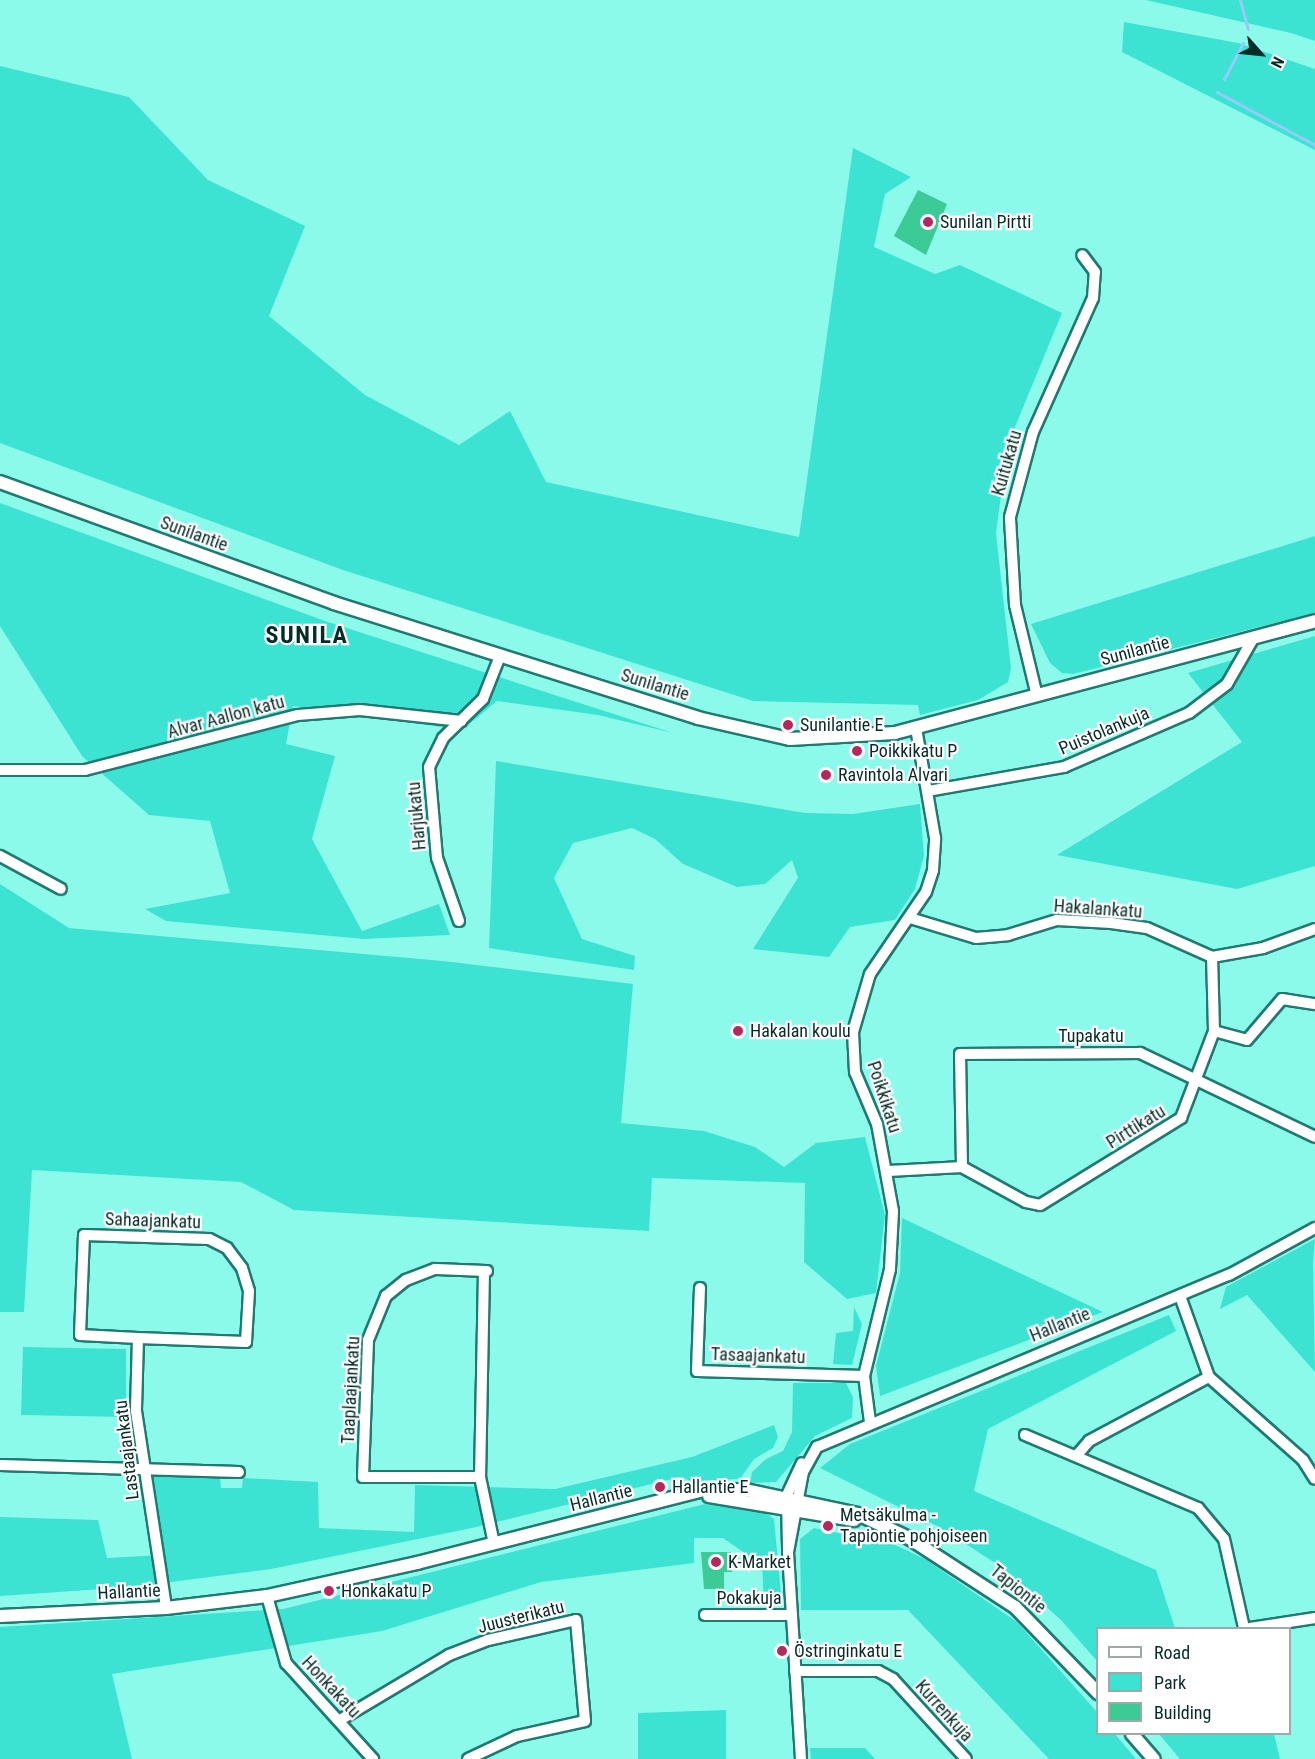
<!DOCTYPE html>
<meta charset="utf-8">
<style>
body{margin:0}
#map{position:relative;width:1315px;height:1759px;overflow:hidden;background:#8cfaeb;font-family:"Roboto Condensed",sans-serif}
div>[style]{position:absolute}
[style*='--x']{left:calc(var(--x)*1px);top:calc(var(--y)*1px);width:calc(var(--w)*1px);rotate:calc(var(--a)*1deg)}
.green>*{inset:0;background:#3de3d2}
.stream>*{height:3px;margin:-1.5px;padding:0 1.5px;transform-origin:1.5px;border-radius:1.5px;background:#95cbf8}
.building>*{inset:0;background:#3cca97}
.roads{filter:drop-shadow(2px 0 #1f7a71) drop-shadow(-2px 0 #1f7a71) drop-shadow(0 2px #1f7a71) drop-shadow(0 -2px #1f7a71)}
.minor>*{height:10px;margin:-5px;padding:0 5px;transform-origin:5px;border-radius:5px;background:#fff}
.tertiary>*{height:12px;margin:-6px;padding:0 6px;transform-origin:6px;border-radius:6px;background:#fff}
.dots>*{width:16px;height:16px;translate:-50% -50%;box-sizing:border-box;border:3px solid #fff;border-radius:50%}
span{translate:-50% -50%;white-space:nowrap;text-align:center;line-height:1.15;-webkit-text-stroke:4.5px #fff;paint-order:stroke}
.poi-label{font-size:18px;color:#072c28}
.left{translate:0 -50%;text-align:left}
.street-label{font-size:18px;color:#072c28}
.district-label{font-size:24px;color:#072c28;font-weight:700;letter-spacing:1.5px}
.legend{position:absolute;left:1096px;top:1627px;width:195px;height:108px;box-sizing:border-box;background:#fff;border:2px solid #9caba9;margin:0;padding:8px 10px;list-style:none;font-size:18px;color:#072c28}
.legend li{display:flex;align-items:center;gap:12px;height:30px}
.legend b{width:30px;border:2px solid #9caba9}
.north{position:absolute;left:1231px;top:24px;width:60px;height:60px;-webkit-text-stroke:4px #fff;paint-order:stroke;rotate:117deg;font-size:16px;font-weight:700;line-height:24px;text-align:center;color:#072c28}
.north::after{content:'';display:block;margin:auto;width:21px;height:27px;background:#072c28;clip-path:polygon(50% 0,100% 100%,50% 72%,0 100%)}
</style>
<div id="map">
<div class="green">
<i style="clip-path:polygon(1146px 0,1315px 0,1315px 41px,1291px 33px)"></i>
<i style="clip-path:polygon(1124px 22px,1238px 43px,1315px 69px,1315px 150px,1122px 52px)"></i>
<i style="clip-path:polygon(0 66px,129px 97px,208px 180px,305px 226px,269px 316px,365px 395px,459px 445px,510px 411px,546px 482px,799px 537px,853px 148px,911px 177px,885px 194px,874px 247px,935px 274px,960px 265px,1062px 313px,1008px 444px,996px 533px,1011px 668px,1008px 682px,978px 700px,920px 715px,918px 705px,753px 701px,343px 570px,0 443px)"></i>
<i style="clip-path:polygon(0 503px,328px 622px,673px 733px,598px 715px,497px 701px,462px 730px,293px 706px,286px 744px,335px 756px,312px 839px,362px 931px,439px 904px,450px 935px,364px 939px,166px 921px,145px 909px,230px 893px,210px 821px,149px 815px,82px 756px,0 626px)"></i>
<i style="clip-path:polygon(1315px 536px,1315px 613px,1073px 674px,1062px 673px,1050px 663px,1031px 624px)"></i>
<i style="clip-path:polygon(1315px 636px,1315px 866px,1237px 889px,1057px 855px,1242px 742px,1188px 673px)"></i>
<i style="clip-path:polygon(496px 761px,805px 813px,853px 814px,920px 804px,924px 856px,915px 889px,895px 920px,850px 927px,829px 957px,753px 949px,798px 878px,792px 860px,765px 884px,737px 887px,683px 864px,655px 839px,632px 828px,573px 843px,554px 878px,582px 939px,635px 956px,634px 970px,489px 948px)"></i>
<i style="clip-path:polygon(0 884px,69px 928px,443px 961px,633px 984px,621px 1123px,704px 1131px,755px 1147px,784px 1167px,816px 1143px,865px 1137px,885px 1215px,876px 1293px,847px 1299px,804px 1262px,805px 1183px,652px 1178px,649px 1231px,294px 1210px,241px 1182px,32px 1170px,24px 1312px,0 1312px)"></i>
<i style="clip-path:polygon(902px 1218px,1103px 1312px,880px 1396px,876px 1366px,900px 1273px)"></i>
<i style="clip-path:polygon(1315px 1239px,1313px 1262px,1315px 1372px,1247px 1295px,1220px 1309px,1226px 1287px)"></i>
<i style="clip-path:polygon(854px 1307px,862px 1324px,852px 1365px,833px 1364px,836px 1333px,853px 1331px)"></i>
<i style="clip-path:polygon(1169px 1315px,1176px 1331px,988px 1429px,974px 1491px,1156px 1570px,1175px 1628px,1098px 1628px,1097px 1661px,1061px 1620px,1000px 1566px,939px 1527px,820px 1468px,850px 1444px)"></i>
<i style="clip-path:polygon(23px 1347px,126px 1349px,126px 1417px,21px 1415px)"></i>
<i style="clip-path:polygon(793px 1383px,846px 1383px,853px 1397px,852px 1418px,815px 1436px,776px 1482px,750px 1483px,752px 1472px,766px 1459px,783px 1451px,792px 1432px)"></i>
<i style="clip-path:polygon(774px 1425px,778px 1437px,773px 1448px,754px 1459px,740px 1479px,691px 1481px,680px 1477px,472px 1528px,271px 1569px,133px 1587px,0 1596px,0 1517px,98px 1520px,107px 1558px,162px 1555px,151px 1473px,220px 1477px,221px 1488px,242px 1488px,243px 1478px,318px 1482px,319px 1528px,414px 1532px,415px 1485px,555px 1489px,692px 1457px)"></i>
<i style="clip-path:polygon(705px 1504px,765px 1512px,774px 1519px,782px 1604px,764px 1604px,762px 1565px,723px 1538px,694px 1538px,694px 1563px,541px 1582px,382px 1631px,112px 1674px,132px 1759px,0 1759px,0 1627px,283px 1609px)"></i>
<i style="clip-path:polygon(814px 1528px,893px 1544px,925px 1559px,1017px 1622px,1097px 1712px,1098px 1734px,1115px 1734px,1136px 1759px,1049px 1759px,908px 1610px,801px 1610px,800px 1539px)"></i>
<i style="clip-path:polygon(726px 1710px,726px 1759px,638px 1759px,638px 1713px)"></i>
<i style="clip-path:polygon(1159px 1734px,1274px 1734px,1280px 1759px,1180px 1759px)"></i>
<i style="clip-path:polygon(810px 1748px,865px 1748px,875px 1759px,811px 1759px)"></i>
</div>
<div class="stream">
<i style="--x:1240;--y:0;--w:30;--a:75"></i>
<i style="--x:1224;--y:79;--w:41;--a:-62.2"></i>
<i style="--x:1217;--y:92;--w:111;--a:28.4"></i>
</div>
<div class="building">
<i style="clip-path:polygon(918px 190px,947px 204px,926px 255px,894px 236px)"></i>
<i style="clip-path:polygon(701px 1552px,731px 1552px,732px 1572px,724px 1572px,724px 1589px,704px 1589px)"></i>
</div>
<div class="roads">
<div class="minor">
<i style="--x:1037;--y:696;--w:94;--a:-103.6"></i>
<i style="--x:1015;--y:605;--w:88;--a:-93.3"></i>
<i style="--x:1010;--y:517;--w:88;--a:-74.9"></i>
<i style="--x:1033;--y:432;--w:147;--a:-65.9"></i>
<i style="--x:1093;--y:298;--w:26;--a:-86"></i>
<i style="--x:1095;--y:272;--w:21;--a:-127"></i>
<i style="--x:0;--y:770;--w:85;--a:0"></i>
<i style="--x:85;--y:770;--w:220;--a:-14.5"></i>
<i style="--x:298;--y:715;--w:62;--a:-4.6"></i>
<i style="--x:360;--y:710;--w:102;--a:6.2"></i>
<i style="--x:928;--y:791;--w:138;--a:-10"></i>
<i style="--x:1064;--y:767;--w:136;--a:-23.4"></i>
<i style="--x:1189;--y:713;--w:48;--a:-37.3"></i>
<i style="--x:1227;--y:684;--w:54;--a:-60.1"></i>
<i style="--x:0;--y:856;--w:69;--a:28.4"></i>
<i style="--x:910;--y:918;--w:69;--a:16.9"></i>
<i style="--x:976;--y:938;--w:32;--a:-5"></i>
<i style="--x:1008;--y:935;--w:51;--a:-17"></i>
<i style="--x:1057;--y:920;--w:54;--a:3.2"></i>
<i style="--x:1111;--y:923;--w:36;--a:8"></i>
<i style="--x:1147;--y:928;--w:71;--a:24"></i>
<i style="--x:1212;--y:957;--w:52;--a:-10"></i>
<i style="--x:1263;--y:948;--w:55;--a:-20.1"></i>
<i style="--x:459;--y:921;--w:67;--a:-109.2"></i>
<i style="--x:437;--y:858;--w:91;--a:-95"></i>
<i style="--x:429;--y:767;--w:32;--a:-64"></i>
<i style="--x:443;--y:738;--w:56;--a:-44.3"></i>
<i style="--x:483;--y:699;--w:46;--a:-68.4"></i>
<i style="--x:1214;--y:1031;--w:34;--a:15"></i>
<i style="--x:1247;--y:1040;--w:54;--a:-49.5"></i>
<i style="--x:1282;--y:999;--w:33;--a:9"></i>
<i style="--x:962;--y:1167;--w:113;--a:-91"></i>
<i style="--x:960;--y:1054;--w:180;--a:-0.3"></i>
<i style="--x:1140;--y:1053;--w:194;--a:25.6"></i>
<i style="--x:962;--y:1167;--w:73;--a:28.7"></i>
<i style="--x:1026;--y:1202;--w:14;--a:12"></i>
<i style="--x:1040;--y:1205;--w:166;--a:-31.7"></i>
<i style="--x:1181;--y:1118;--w:93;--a:-69.2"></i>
<i style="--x:1214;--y:1031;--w:74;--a:-91.5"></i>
<i style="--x:889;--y:1171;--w:73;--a:-3.1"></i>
<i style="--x:484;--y:1271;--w:206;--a:91.1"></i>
<i style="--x:480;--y:1477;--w:68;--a:78.2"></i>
<i style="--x:700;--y:1288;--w:83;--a:92.1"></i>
<i style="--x:697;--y:1371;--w:167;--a:1.7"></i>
<i style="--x:1180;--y:1296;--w:86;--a:70.3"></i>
<i style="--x:1209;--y:1377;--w:125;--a:41.4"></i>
<i style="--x:1303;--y:1460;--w:22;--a:58"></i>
<i style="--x:138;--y:1338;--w:108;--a:2.1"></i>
<i style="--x:246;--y:1342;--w:51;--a:-86.6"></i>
<i style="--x:249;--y:1291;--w:24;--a:-107"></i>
<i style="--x:242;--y:1268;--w:25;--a:-127"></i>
<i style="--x:227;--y:1248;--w:20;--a:-153"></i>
<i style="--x:209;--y:1239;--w:125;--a:-178.2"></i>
<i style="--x:84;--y:1235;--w:100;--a:92.3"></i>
<i style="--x:80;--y:1335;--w:58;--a:3"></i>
<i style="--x:138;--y:1338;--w:73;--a:91.6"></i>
<i style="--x:136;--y:1411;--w:199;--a:81.3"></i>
<i style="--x:870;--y:1422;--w:46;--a:-97.4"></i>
<i style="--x:864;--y:1376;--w:110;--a:-76.3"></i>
<i style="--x:890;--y:1269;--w:58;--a:-87"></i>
<i style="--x:893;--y:1211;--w:88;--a:-100.4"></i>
<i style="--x:877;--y:1124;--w:56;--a:-112.9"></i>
<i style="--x:855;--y:1072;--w:40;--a:-92.9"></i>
<i style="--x:853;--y:1032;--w:60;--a:-73.7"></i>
<i style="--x:870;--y:974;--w:99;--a:-55.7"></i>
<i style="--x:926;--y:892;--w:23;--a:-72"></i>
<i style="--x:933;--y:870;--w:32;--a:-86"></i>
<i style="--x:935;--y:838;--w:112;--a:-99.8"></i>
<i style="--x:1025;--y:1435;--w:188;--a:22.9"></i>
<i style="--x:1198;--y:1508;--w:40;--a:50"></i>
<i style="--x:1224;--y:1539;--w:91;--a:77.3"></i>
<i style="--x:1077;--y:1455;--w:18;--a:-49"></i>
<i style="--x:1089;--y:1441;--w:136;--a:-28.1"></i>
<i style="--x:0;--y:1465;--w:239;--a:1.7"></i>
<i style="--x:480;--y:1477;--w:117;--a:180"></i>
<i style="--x:363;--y:1477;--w:137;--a:-87.9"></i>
<i style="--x:368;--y:1340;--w:48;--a:-67.8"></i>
<i style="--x:386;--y:1296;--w:26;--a:-39"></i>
<i style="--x:406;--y:1280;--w:31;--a:-21"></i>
<i style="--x:435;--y:1269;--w:52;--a:2.2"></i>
<i style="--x:788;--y:1548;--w:53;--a:-91.1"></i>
<i style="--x:787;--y:1495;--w:35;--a:-65"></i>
<i style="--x:267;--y:1596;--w:70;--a:74.2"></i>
<i style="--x:286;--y:1663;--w:130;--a:47.8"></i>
<i style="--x:705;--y:1615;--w:87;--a:0"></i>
<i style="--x:1250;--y:1628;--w:66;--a:-8.7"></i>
<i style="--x:795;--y:1671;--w:83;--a:0"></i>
<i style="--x:878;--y:1671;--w:17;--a:28"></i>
<i style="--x:893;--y:1679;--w:108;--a:47.6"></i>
<i style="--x:340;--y:1720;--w:127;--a:-30.8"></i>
<i style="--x:449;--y:1655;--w:42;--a:-21"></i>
<i style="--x:488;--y:1640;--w:90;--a:-12.8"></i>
<i style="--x:576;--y:1620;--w:101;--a:84.9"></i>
<i style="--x:585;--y:1721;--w:70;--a:167.6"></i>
<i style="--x:517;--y:1736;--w:54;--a:154.9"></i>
<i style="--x:801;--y:1759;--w:207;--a:-93.6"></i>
<i style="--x:788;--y:1552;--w:81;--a:-79.4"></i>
<i style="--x:803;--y:1472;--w:29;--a:-61"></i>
<i style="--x:817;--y:1447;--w:446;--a:-22.7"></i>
<i style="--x:1229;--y:1275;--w:98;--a:-28.7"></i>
</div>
<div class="tertiary">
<i style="--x:0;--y:482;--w:355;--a:19.9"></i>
<i style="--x:334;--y:603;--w:382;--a:17.5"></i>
<i style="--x:698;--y:718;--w:94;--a:12.9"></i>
<i style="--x:790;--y:739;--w:105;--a:-3.3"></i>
<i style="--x:895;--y:733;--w:435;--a:-14.9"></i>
<i style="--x:709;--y:1496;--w:147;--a:9.4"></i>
<i style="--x:0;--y:1616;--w:166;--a:-2.8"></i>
<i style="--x:166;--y:1608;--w:102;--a:-6.8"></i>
<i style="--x:267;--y:1596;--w:154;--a:-12.4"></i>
<i style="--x:417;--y:1563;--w:296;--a:-14.3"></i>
<i style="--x:704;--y:1490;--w:42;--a:0"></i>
<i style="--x:746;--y:1490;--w:115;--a:12.1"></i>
<i style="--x:858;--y:1514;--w:56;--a:25.2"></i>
<i style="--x:909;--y:1538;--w:126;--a:33.1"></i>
<i style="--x:1015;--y:1607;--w:120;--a:46"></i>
<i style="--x:1132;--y:1734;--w:33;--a:49"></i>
</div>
</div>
<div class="dots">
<i style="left:928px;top:222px;background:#b6285c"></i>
<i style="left:788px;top:725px;background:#b6285c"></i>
<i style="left:857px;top:751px;background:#b6285c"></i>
<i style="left:826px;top:775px;background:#b6285c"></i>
<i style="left:738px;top:1031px;background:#b6285c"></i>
<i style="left:660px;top:1487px;background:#b6285c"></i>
<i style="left:828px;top:1526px;background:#b6285c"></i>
<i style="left:716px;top:1562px;background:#b6285c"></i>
<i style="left:329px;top:1591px;background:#b6285c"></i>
<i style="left:782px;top:1651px;background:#b6285c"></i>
</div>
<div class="poi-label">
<span class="left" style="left:940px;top:222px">Sunilan Pirtti</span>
<span class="left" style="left:800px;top:725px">Sunilantie E</span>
<span class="left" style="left:869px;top:751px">Poikkikatu P</span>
<span class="left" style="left:838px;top:775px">Ravintola Alvari</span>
<span class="left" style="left:750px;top:1031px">Hakalan koulu</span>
<span class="left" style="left:672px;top:1487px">Hallantie E</span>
<span class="left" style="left:840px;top:1526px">Metsäkulma -<br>Tapiontie pohjoiseen</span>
<span class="left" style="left:728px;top:1562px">K-Market</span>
<span class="left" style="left:341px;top:1591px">Honkakatu P</span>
<span class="left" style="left:794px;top:1651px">Östringinkatu E</span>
</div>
<div class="street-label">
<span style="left:1007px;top:463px;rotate:-74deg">Kuitukatu</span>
<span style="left:194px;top:534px;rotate:20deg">Sunilantie</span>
<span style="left:1135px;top:651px;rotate:-15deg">Sunilantie</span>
<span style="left:655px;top:685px;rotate:17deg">Sunilantie</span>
<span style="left:226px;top:717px;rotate:-15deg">Alvar Aallon katu</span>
<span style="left:1104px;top:731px;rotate:-23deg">Puistolankuja</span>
<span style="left:417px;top:816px;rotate:-95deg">Harjukatu</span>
<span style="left:1098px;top:909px;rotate:4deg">Hakalankatu</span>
<span style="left:1091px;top:1036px">Tupakatu</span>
<span style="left:884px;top:1097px;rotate:72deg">Poikkikatu</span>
<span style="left:1136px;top:1127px;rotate:-32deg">Pirttikatu</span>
<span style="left:153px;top:1221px;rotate:2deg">Sahaajankatu</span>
<span style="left:1060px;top:1325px;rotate:-22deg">Hallantie</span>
<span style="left:758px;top:1356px;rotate:2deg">Tasaajankatu</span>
<span style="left:351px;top:1390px;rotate:-87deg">Taaplaajankatu</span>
<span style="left:127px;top:1450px;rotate:-97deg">Lastaajankatu</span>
<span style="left:601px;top:1498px;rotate:-14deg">Hallantie</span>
<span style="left:1018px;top:1589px;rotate:39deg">Tapiontie</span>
<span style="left:129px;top:1592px;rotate:-3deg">Hallantie</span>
<span style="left:749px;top:1598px">Pokakuja</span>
<span style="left:521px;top:1617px;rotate:-14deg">Juusterikatu</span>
<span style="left:331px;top:1687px;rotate:47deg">Honkakatu</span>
<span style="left:944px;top:1711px;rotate:48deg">Kurrenkuja</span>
</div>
<div class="district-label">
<span style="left:307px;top:636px">SUNILA</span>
</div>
<ul class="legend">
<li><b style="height:8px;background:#fff"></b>Road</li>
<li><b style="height:16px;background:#3de3d2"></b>Park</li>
<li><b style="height:16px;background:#3cca97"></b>Building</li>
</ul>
<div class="north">N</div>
</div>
